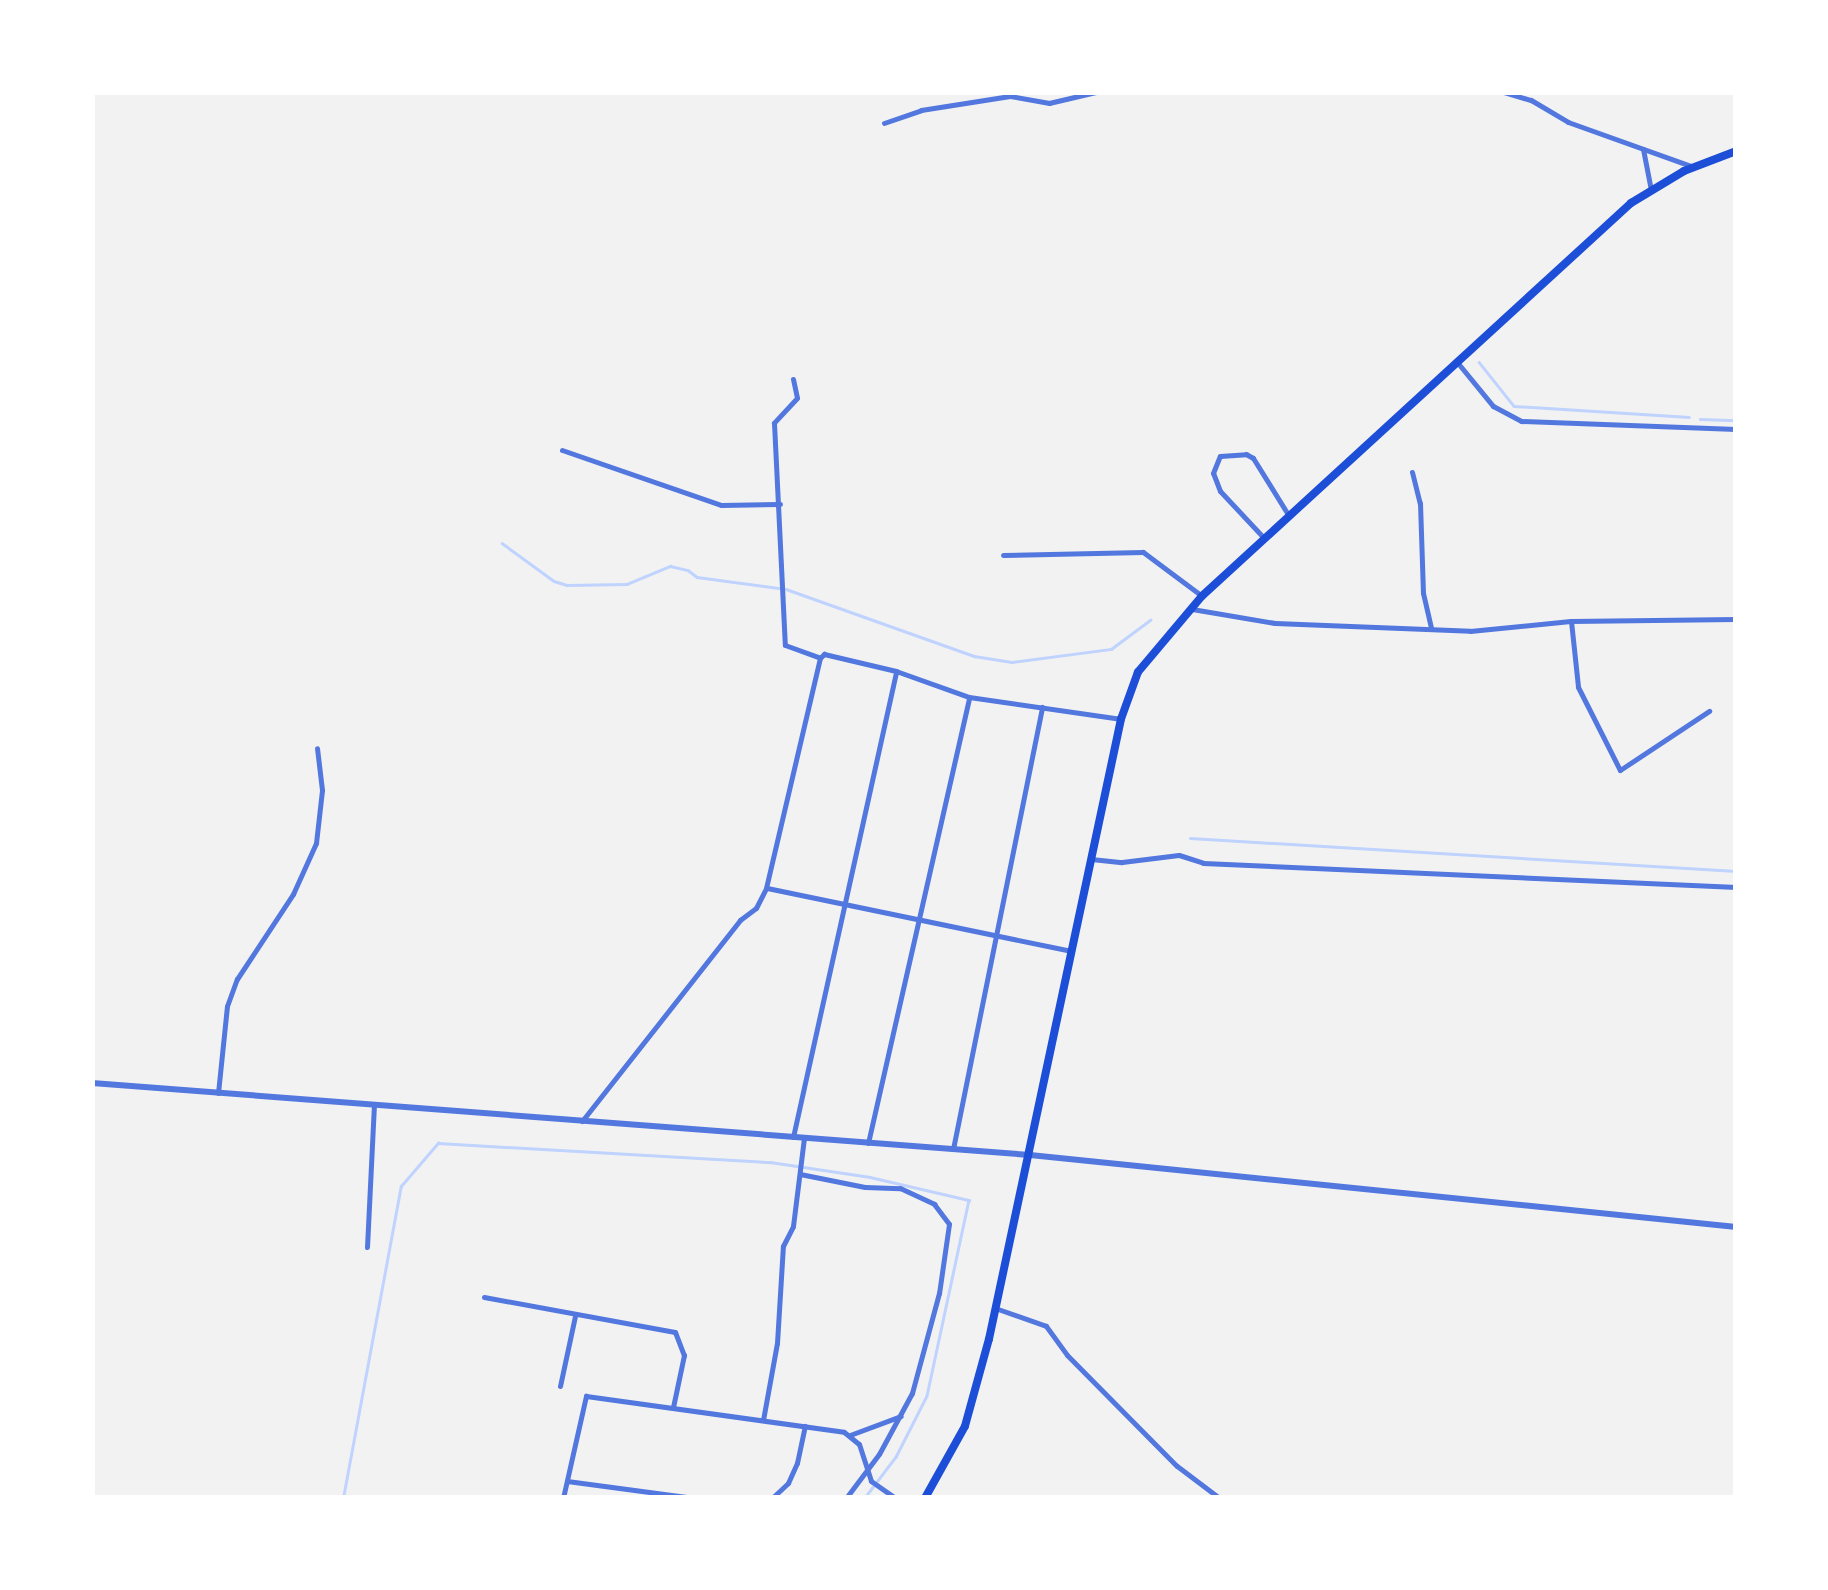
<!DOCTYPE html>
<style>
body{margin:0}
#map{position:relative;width:1828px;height:1590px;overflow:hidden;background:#f2f2f2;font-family:Signika,sans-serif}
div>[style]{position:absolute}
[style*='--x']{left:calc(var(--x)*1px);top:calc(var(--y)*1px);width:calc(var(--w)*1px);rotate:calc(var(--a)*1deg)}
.stream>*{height:2.5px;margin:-1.25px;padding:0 1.25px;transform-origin:1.25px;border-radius:1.25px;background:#bfd3fe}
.minor>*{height:5px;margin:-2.5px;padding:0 2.5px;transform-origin:2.5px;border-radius:2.5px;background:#5277de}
.tertiary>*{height:6px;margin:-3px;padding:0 3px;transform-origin:3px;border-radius:3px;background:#5277de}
.secondary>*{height:8px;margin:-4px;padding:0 4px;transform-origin:4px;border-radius:4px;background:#1d4ed8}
span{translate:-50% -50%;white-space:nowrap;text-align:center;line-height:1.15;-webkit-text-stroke:8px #fff;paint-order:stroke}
.frame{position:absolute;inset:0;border:95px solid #fff;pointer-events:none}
</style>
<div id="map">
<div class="stream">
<i style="--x:1479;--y:362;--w:56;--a:51.5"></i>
<i style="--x:1514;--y:406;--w:175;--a:3.6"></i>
<i style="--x:1700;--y:419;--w:36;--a:2"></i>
<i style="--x:502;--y:543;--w:64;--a:36.2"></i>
<i style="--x:554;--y:581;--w:14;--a:17"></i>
<i style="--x:567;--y:585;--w:60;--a:-1"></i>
<i style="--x:627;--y:584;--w:47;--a:-22.7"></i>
<i style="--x:670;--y:566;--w:18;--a:13"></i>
<i style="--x:688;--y:570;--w:11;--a:38"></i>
<i style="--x:697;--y:577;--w:82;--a:7.7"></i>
<i style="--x:786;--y:589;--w:200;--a:19.6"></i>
<i style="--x:974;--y:656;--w:38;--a:9"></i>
<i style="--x:1012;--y:662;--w:100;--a:-7.5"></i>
<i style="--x:1111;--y:649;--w:49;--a:-36.6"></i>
<i style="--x:1190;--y:838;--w:547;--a:3.46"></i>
<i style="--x:343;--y:1498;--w:317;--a:-79.5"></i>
<i style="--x:401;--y:1186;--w:57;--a:-49.3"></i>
<i style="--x:438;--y:1143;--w:333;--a:3.3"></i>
<i style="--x:770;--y:1162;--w:101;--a:8.5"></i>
<i style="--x:870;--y:1177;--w:102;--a:13.1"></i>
<i style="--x:969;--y:1200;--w:200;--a:102.1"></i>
<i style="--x:927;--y:1396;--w:68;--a:116.9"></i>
<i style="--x:896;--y:1457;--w:51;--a:127.1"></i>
</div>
<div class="minor">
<i style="--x:1504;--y:92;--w:28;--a:17"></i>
<i style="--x:1531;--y:100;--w:43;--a:30.7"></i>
<i style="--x:1568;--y:122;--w:131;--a:19.7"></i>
<i style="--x:884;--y:123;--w:39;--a:-19"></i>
<i style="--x:921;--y:110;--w:90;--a:-8.9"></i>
<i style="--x:1010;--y:96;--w:40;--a:10"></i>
<i style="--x:1049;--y:103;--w:48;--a:-13.2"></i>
<i style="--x:1643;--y:149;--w:42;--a:79"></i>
<i style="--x:1457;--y:362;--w:57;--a:50.7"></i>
<i style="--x:1493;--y:406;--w:32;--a:28"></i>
<i style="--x:1521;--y:421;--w:215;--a:2.1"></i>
<i style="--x:793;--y:379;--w:19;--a:78"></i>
<i style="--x:797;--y:398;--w:34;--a:133"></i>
<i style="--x:774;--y:423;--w:222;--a:87.2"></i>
<i style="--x:785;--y:645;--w:37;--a:20"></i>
<i style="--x:820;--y:658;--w:6;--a:-45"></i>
<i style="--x:824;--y:654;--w:74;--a:13.3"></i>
<i style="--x:896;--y:671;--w:77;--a:19.6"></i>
<i style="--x:969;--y:697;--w:154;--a:8.2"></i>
<i style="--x:562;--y:450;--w:168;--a:19.1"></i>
<i style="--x:721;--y:505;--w:59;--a:-1"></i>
<i style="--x:1412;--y:472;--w:32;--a:76"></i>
<i style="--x:1420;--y:503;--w:90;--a:88.1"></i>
<i style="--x:1423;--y:593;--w:36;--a:77"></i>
<i style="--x:1264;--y:538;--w:64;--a:-133.1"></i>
<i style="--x:1220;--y:491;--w:19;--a:-111"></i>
<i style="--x:1213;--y:473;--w:18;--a:-68"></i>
<i style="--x:1220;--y:456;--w:26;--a:-4"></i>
<i style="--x:1246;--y:454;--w:8;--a:30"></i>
<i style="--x:1253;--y:458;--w:68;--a:58.2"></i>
<i style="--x:1003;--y:555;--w:140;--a:-1.2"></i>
<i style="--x:1143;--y:552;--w:74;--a:36.7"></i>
<i style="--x:1192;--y:609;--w:84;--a:9.6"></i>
<i style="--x:1275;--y:623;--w:195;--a:2.3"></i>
<i style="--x:1470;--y:631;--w:101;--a:-5.7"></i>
<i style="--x:1571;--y:621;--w:165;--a:-0.7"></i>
<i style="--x:1571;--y:621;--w:66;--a:83.9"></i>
<i style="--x:1578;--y:687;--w:93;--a:63.2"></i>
<i style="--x:1620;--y:770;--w:107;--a:-33.5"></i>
<i style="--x:1091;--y:859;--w:31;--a:6"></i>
<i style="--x:1122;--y:862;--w:57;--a:-7"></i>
<i style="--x:1179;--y:855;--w:25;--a:18"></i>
<i style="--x:1203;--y:863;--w:534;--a:2.58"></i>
<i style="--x:767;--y:888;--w:311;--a:11.7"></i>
<i style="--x:218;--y:1093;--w:87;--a:-84.1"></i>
<i style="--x:227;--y:1006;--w:29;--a:-70"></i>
<i style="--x:237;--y:979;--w:102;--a:-56.6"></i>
<i style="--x:293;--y:894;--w:56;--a:-65.7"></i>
<i style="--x:316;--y:843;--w:53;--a:-83.5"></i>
<i style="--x:322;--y:790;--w:42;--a:-96.8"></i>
<i style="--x:582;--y:1121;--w:256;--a:-51.8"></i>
<i style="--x:740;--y:920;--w:20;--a:-37"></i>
<i style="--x:756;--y:908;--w:22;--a:-63"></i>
<i style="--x:766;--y:888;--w:236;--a:-76.8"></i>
<i style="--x:793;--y:1137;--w:477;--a:-77.5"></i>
<i style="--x:868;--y:1143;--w:457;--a:-77.2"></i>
<i style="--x:953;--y:1149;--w:451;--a:-78.6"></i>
<i style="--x:800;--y:1174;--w:66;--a:11.3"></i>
<i style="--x:865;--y:1187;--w:35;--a:2"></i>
<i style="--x:900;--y:1188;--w:38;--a:25"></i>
<i style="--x:934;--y:1204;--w:25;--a:53"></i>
<i style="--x:949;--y:1224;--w:70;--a:98.2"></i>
<i style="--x:939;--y:1293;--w:104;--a:105.1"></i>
<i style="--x:912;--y:1393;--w:69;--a:118.4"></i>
<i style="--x:879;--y:1454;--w:55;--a:126.9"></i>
<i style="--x:367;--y:1247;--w:142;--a:-87.2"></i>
<i style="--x:484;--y:1297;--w:194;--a:10.4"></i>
<i style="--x:675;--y:1332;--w:25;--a:69"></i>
<i style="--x:684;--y:1355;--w:53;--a:101.9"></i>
<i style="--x:995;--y:1308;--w:54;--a:19.4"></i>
<i style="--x:1046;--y:1326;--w:36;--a:54"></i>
<i style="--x:1067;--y:1355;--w:156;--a:45.3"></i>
<i style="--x:1177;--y:1466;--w:51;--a:37.1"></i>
<i style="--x:560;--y:1386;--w:72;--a:-77.9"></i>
<i style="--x:763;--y:1420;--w:78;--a:-79.7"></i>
<i style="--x:777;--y:1343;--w:97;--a:-86.5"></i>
<i style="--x:783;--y:1246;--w:22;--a:-63"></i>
<i style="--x:793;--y:1226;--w:89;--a:-82.9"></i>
<i style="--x:850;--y:1435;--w:54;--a:-20.4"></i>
<i style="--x:567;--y:1481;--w:128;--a:7.6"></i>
<i style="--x:563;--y:1498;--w:105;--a:-77.3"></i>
<i style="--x:586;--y:1396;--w:260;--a:7.9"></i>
<i style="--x:844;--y:1432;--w:19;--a:39"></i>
<i style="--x:859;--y:1444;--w:39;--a:72"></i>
<i style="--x:871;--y:1481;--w:29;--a:35"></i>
<i style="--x:772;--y:1498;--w:22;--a:-43"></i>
<i style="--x:788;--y:1483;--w:22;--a:-66"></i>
<i style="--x:797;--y:1463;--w:38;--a:-78"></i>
</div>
<div class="tertiary">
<i style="--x:92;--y:1083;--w:941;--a:4.39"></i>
<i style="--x:1030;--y:1155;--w:710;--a:5.82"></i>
</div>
<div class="secondary">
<i style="--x:925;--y:1498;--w:82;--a:-60.9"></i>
<i style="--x:965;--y:1426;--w:90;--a:-74.6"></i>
<i style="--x:989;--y:1339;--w:634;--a:-77.98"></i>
<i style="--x:1121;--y:719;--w:50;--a:-70.1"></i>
<i style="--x:1138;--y:672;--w:99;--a:-49.9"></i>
<i style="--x:1202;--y:596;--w:582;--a:-42.49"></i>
<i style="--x:1631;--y:203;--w:62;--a:-31.1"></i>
<i style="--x:1684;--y:171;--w:56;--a:-21"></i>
</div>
<div class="frame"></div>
</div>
